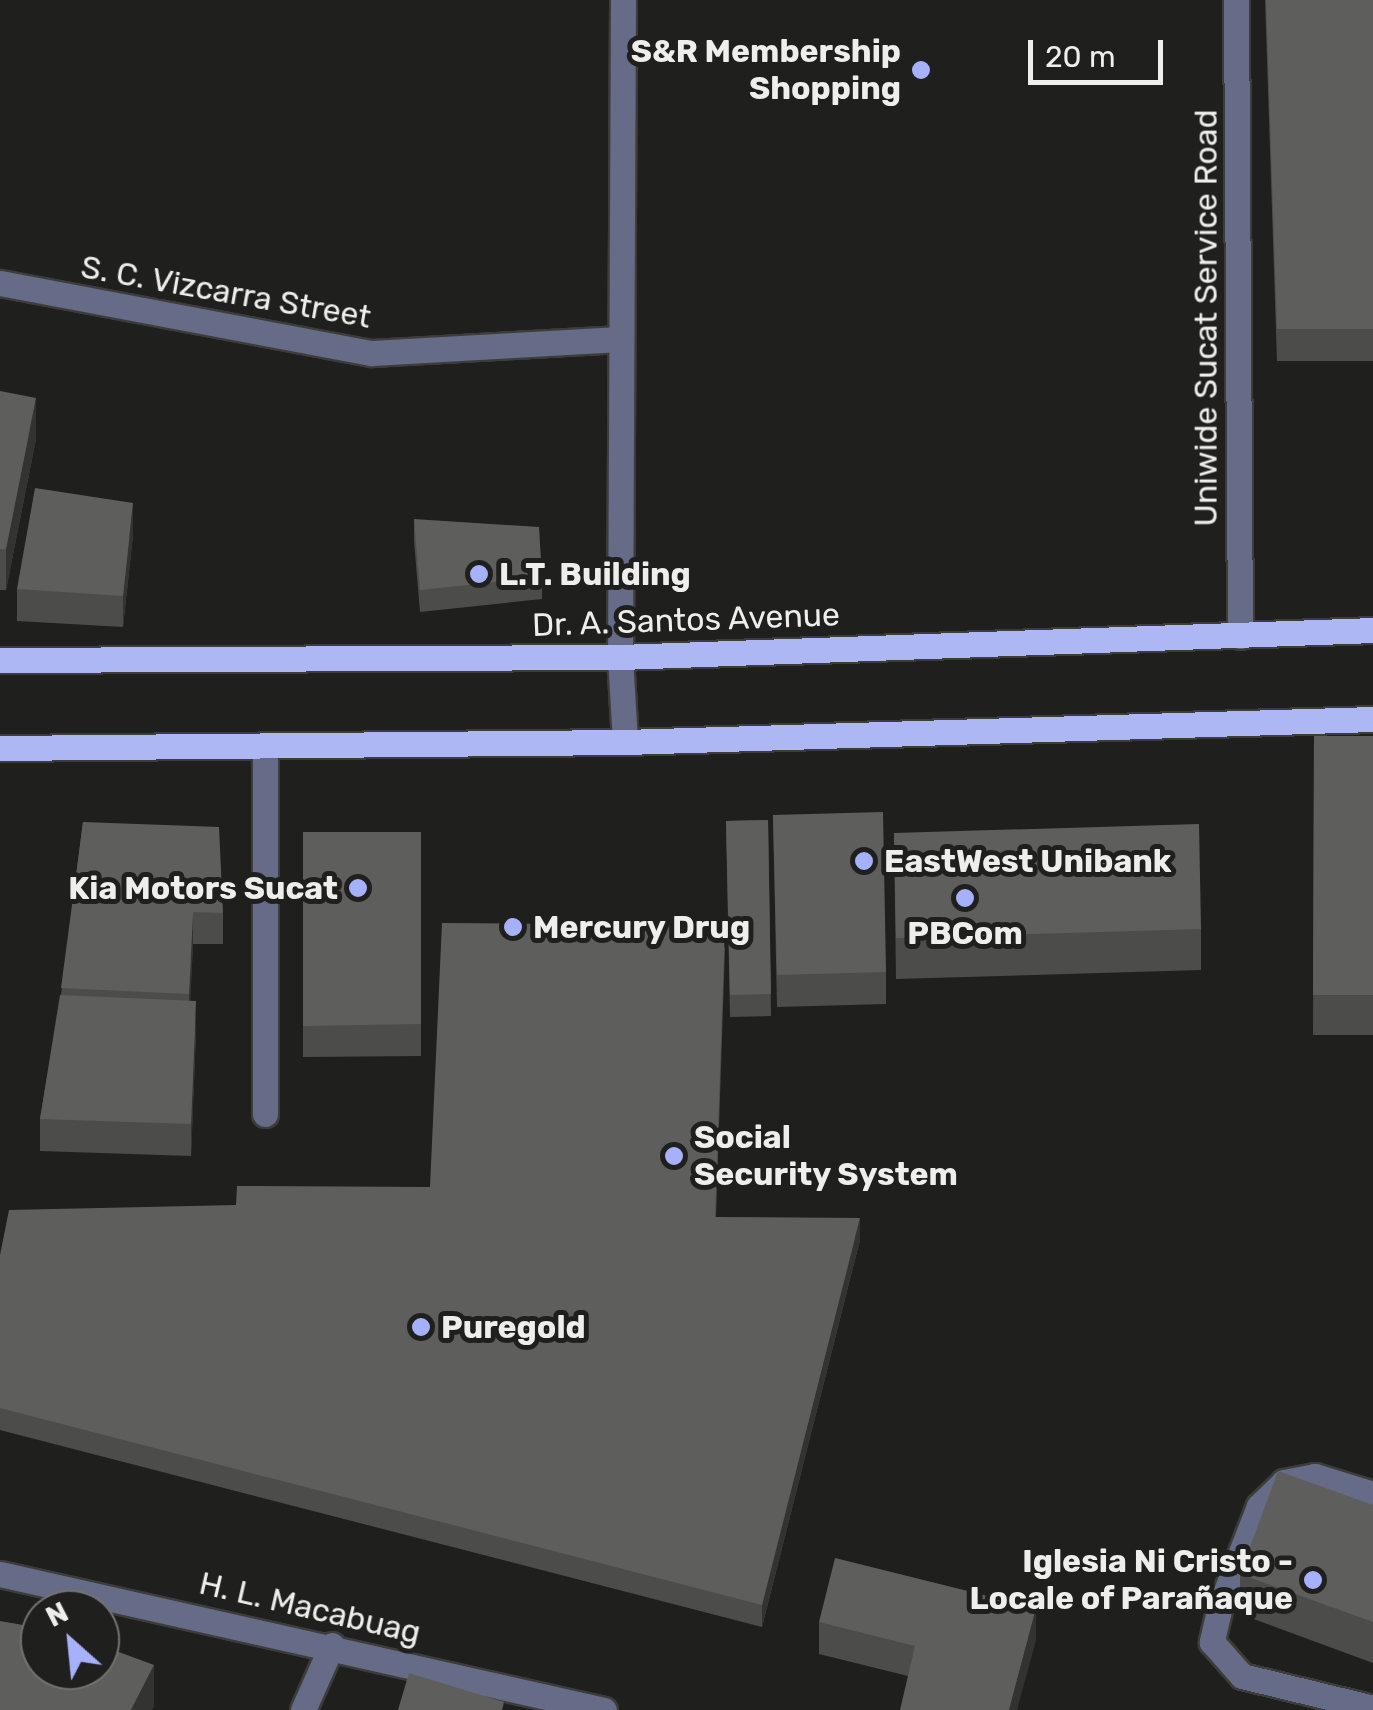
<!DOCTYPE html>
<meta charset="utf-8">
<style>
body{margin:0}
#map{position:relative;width:1373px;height:1710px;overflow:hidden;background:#1f201e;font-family:Rubik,sans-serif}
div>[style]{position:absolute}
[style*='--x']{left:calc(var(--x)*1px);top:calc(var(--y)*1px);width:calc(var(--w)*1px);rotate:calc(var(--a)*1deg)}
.roads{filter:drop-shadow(2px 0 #3c3d3b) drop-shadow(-2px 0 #3c3d3b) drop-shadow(0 2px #3c3d3b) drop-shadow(0 -2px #3c3d3b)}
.minor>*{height:25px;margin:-12.5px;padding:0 12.5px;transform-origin:12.5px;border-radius:12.5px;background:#666b88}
.major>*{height:25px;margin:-12.5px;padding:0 12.5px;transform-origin:12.5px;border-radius:12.5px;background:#adb7f3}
.wall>*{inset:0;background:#4c4d4a}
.shaded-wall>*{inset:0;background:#333431}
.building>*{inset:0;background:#5e5f5c}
.dots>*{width:28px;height:28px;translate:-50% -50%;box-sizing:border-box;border:5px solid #1f201e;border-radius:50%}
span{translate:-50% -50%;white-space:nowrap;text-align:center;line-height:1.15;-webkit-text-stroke:10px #1f201e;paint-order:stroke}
.poi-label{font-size:32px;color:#eeefed;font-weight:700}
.right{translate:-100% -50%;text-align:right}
.left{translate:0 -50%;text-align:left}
.street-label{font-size:32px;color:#eeefed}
.north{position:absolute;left:20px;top:1590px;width:100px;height:100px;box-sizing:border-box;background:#1f201e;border:2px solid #727371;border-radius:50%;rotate:333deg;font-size:28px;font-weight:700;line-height:40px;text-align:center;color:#eeefed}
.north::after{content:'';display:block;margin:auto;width:35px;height:45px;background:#a6b1fc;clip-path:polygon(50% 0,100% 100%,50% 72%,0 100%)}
.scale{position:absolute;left:1028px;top:40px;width:135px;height:45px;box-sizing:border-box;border:5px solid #eeefed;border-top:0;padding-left:12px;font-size:30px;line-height:35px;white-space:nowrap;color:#eeefed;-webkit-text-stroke:8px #1f201e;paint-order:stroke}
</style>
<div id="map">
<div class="roads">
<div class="minor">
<i style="--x:623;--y:0;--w:657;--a:90.26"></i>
<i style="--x:620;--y:657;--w:85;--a:86.6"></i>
<i style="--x:1236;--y:0;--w:636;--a:89.64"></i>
<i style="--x:0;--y:283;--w:378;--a:10.7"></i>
<i style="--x:371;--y:353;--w:250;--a:-3.2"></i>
<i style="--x:265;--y:745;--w:369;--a:90"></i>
<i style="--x:1373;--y:1494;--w:61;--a:-162.8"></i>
<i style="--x:1315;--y:1476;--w:32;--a:169"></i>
<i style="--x:1284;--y:1482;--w:35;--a:136"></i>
<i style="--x:1259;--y:1506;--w:107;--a:111.3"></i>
<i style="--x:1220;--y:1606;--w:37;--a:103"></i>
<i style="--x:1212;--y:1642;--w:45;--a:48.6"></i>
<i style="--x:1242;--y:1676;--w:135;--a:13.7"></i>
<i style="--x:0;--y:1574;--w:619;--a:12.69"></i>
<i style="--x:303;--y:1710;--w:71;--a:-66"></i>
</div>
<div class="major">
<i style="--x:0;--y:660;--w:620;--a:-0.28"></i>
<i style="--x:620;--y:657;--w:753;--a:-2.05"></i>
<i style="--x:0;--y:748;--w:625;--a:-0.55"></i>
<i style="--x:625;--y:742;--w:748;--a:-1.76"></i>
</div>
</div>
<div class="wall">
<i style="clip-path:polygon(1265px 0,1373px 0,1373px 361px,1277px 361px)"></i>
<i style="clip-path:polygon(0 391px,36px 439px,6px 590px,0 590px)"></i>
<i style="clip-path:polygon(414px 519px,542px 577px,542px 599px,420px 612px,414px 541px)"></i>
<i style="clip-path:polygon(133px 535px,123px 627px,17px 621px,17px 589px)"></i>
<i style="clip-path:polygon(1314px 736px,1373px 736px,1373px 1035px,1313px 1035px)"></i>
<i style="clip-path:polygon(773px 815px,886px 972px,886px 1004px,777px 1007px)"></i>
<i style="clip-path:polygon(768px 820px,771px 1016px,730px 1017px,726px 821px)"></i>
<i style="clip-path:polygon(83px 822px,223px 913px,223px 944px,193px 944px,190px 1001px,196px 1033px,191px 1156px,40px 1151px,40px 1119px,61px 995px)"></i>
<i style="clip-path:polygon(303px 832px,421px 832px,421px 1056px,303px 1057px)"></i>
<i style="clip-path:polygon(894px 833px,1201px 929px,1201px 970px,896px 979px)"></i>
<i style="clip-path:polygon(725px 947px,716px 1217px,860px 1240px,762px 1627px,0 1430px,0 1255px,236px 1205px,430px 1187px)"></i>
<i style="clip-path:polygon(1373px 1505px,1373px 1663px,1240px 1614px,1240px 1574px)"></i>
<i style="clip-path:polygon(819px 1622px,1036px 1640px,908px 1676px,819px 1654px)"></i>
</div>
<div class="shaded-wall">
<i style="clip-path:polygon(36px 398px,36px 439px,6px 590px,6px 549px)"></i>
<i style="clip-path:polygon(133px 503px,133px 535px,123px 627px,123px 596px)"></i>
<i style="clip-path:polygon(193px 912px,193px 944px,189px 1026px,189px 994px)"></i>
<i style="clip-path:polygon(196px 1001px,196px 1033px,191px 1156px,191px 1124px)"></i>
<i style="clip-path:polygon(860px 1218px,860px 1240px,762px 1627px,762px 1605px)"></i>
<i style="clip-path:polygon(1036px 1608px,1036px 1640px,1017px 1710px,1009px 1710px)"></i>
<i style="clip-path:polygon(154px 1665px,154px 1706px,152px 1710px,131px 1710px)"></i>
</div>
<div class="building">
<i style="clip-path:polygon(1266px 0,1373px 0,1373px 329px,1277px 329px)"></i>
<i style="clip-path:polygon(0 391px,36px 398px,6px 549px,0 549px)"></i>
<i style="clip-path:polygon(35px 488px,133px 503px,123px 596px,17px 589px)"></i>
<i style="clip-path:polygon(414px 519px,539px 527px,542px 577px,420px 590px)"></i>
<i style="clip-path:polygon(1314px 736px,1373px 736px,1373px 995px,1313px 995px)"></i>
<i style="clip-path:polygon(883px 812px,886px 972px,777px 975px,773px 815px)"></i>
<i style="clip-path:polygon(768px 820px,771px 994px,730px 995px,726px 821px)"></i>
<i style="clip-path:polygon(83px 822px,219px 827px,223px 913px,193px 912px,189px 994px,61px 988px)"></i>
<i style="clip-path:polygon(1199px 824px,1201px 929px,896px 938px,894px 833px)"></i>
<i style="clip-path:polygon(303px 832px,421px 832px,421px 1024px,303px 1026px)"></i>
<i style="clip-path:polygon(442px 923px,725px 925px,715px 1217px,860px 1218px,762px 1605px,0 1408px,0 1255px,9px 1210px,236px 1205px,237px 1186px,430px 1187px)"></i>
<i style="clip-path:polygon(60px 995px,196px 1001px,191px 1124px,40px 1119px)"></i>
<i style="clip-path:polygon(1278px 1471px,1373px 1505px,1373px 1622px,1240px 1574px)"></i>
<i style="clip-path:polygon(835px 1558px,1036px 1608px,1009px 1710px,900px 1710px,915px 1646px,819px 1622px)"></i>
<i style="clip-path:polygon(0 1621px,40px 1628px,40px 1670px,100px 1670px,100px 1645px,154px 1665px,131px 1710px,0 1710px)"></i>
<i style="clip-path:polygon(409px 1673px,504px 1702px,502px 1710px,398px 1710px)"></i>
</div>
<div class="dots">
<i style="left:921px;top:70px;background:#a6b1fc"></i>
<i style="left:479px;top:574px;background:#a6b1fc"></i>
<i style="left:864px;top:861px;background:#a6b1fc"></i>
<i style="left:358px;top:888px;background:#a6b1fc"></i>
<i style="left:965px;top:898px;background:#a6b1fc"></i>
<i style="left:513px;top:927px;background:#a6b1fc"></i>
<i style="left:674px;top:1156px;background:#a6b1fc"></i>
<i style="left:421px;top:1327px;background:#a6b1fc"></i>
<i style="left:1313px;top:1580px;background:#a6b1fc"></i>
</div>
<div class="poi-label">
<span class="right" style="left:901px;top:70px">S&amp;R Membership<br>Shopping</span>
<span class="left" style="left:499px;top:574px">L.T. Building</span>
<span class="left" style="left:884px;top:861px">EastWest Unibank</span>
<span class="right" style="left:338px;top:888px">Kia Motors Sucat</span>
<span class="left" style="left:533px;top:927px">Mercury Drug</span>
<span style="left:965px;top:933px">PBCom</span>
<span class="left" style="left:694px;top:1156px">Social<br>Security System</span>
<span class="left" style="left:441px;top:1327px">Puregold</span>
<span class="right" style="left:1293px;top:1580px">Iglesia Ni Cristo -<br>Locale of Parañaque</span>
</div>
<div class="street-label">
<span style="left:226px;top:292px;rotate:10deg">S. C. Vizcarra Street</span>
<span style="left:1206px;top:318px;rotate:-90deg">Uniwide Sucat Service Road</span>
<span style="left:686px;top:620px;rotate:-2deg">Dr. A. Santos Avenue</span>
<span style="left:310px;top:1608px;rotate:13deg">H. L. Macabuag</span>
</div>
<div class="north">N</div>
<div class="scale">20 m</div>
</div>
